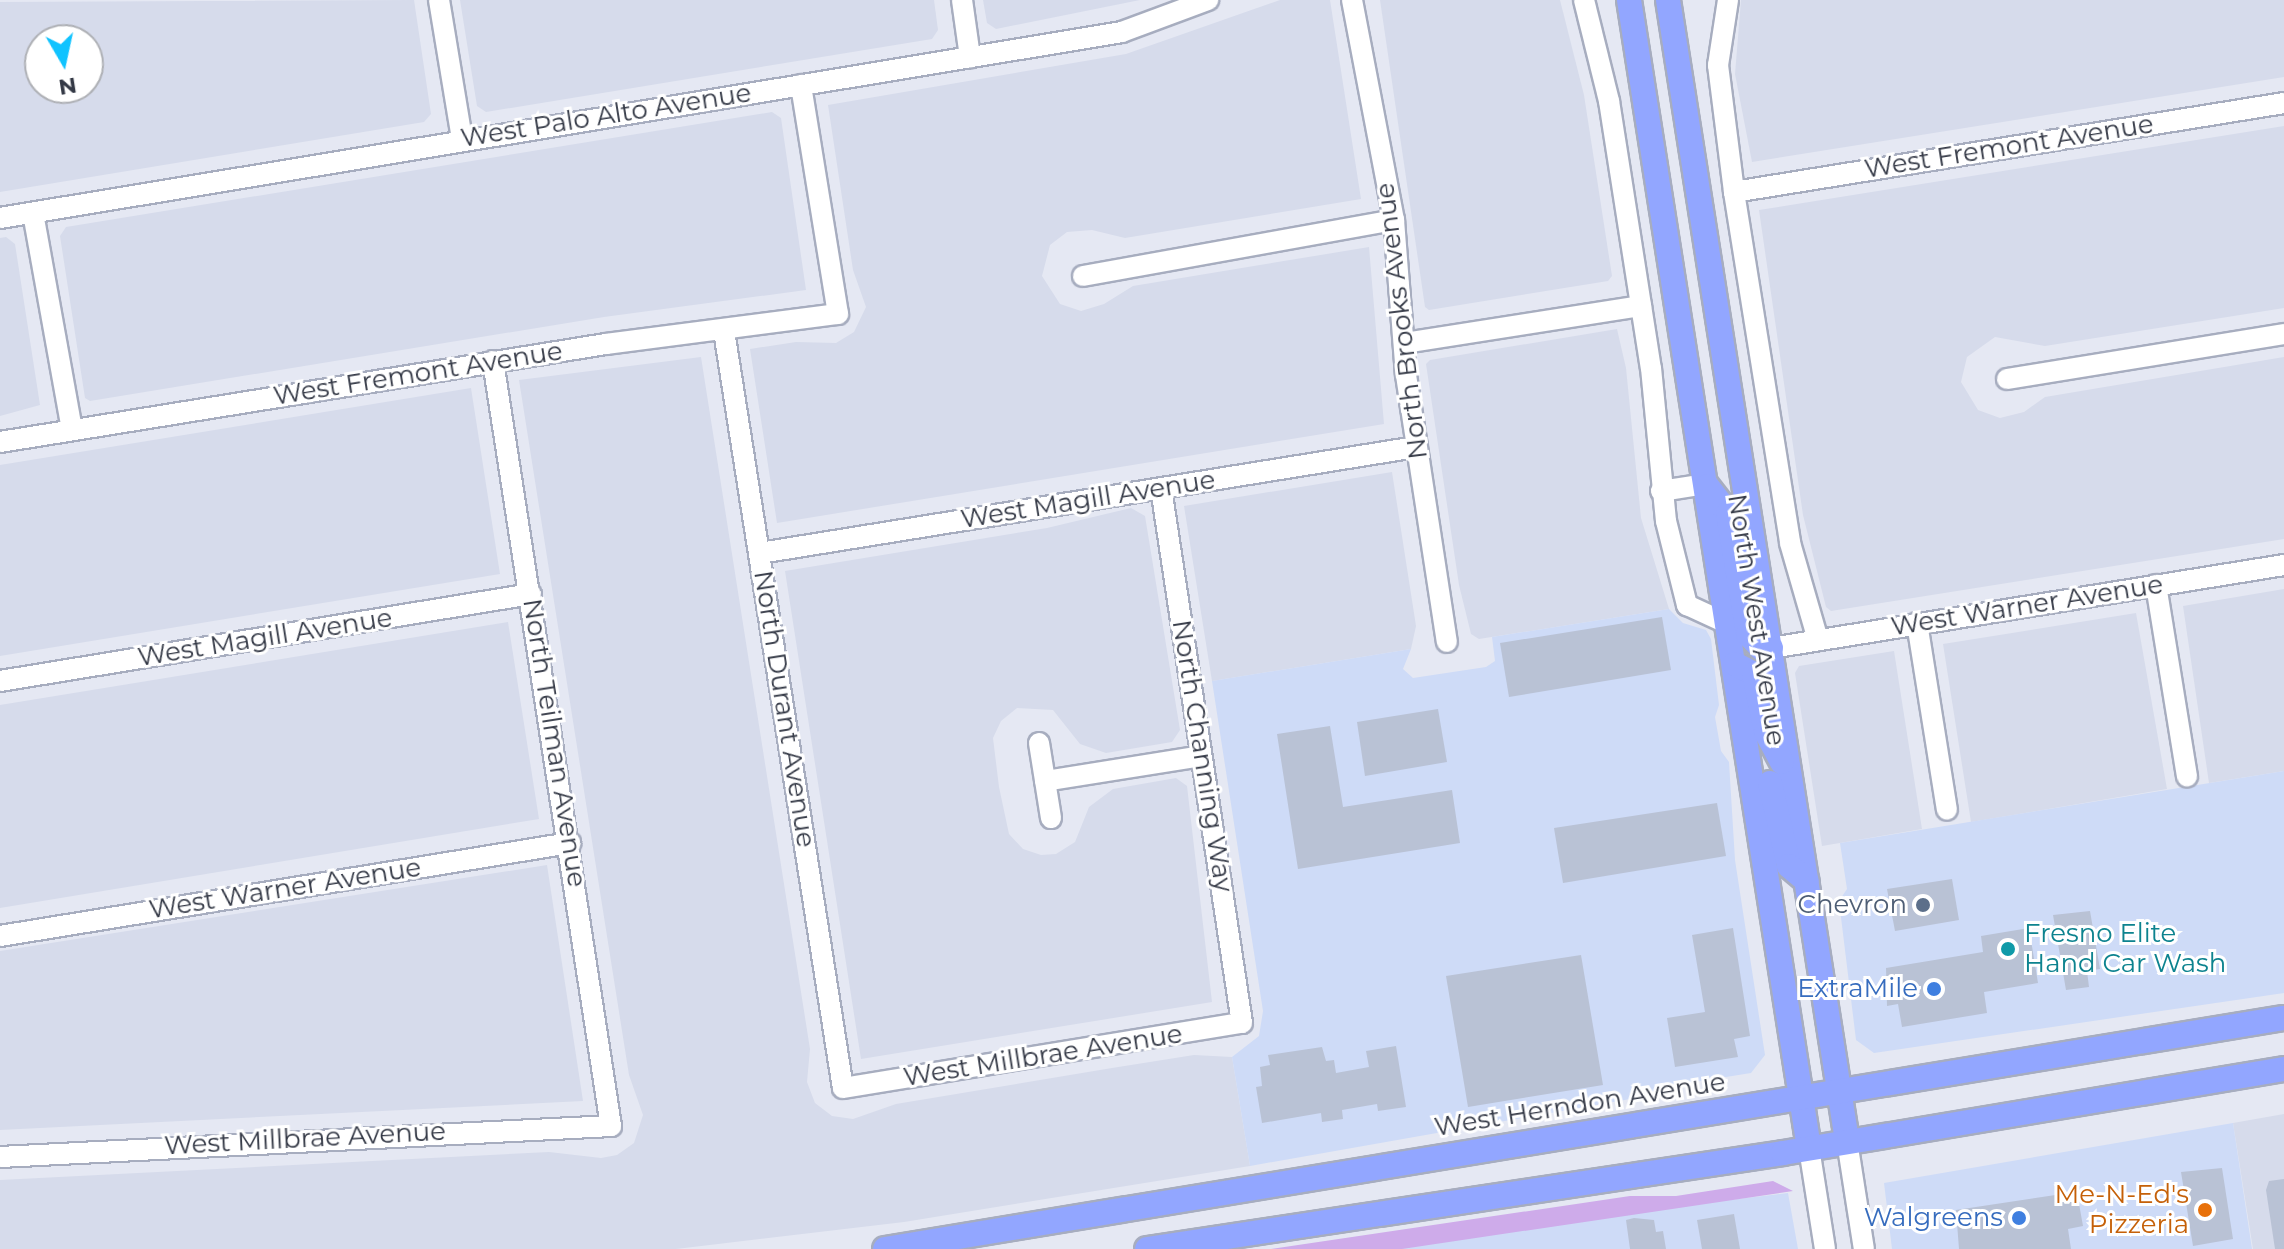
<!DOCTYPE html>
<style>
body{margin:0}
#map{position:relative;width:2284px;height:1249px;overflow:hidden;background:#e5e8f3;font-family:Montserrat,sans-serif}
div>[style]{position:absolute}
[style*='--x']{left:calc(var(--x)*1px);top:calc(var(--y)*1px);width:calc(var(--w)*1px);rotate:calc(var(--a)*1deg)}
.residential>*{inset:0;background:#d6dbeb}
.commercial>*{inset:0;background:#cedbf7}
.green>*{inset:0;background:#ceabea}
.building>*{inset:0;background:#b9c2d5}
.roads{filter:drop-shadow(2px 0 #a7adbf) drop-shadow(-2px 0 #a7adbf) drop-shadow(0 2px #a7adbf) drop-shadow(0 -2px #a7adbf)}
.minor>*{height:20px;margin:-10px;padding:0 10px;transform-origin:10px;border-radius:10px;background:#fff}
.major>*{height:24px;margin:-12px;padding:0 12px;transform-origin:12px;border-radius:12px;background:#92a6ff}
.dots>*{width:22px;height:22px;translate:-50% -50%;box-sizing:border-box;border:4px solid #fff;border-radius:50%}
span{translate:-50% -50%;white-space:nowrap;text-align:center;line-height:1.15;-webkit-text-stroke:6px #fff;paint-order:stroke}
.street-label{font-size:26px;color:#343946}
.service-label{font-size:26px;color:#4e5e75}
.right{translate:-100% -50%;text-align:right}
.culture-label{font-size:26px;color:#0d838f}
.left{translate:0 -50%;text-align:left}
.shop-label{font-size:26px;color:#366cbe}
.food-label{font-size:26px;color:#c56008}
.north{position:absolute;left:24px;top:24px;width:80px;height:80px;box-sizing:border-box;background:#fff;border:2px solid #aeb0b5;border-radius:50%;rotate:171deg;font-size:22px;font-weight:700;line-height:32px;text-align:center;color:#343946}
.north::after{content:'';display:block;margin:auto;width:28px;height:36px;background:#10c3ff;clip-path:polygon(50% 0,100% 100%,50% 72%,0 100%)}
</style>
<div id="map">
<div class="residential">
<i style="clip-path:polygon(evenodd,414px 0,431px 114px,424px 122px,0 192px,0 2px,414px 0,40px 40px,88px 40px,88px 88px,40px 88px,40px 40px)"></i>
<i style="clip-path:polygon(460px 0,934px 0,938px 30px,932px 39px,486px 112px,477px 106px)"></i>
<i style="clip-path:polygon(983px 0,1140px 0,996px 29px,987px 23px)"></i>
<i style="clip-path:polygon(1280px 0,1330px 0,1361px 199px,1125px 238px,1092px 230px,1067px 232px,1050px 245px,1042px 276px,1060px 304px,1081px 311px,1104px 304px,1133px 286px,1369px 247px,1384px 424px,777px 523px,750px 349px,796px 342px,836px 343px,854px 332px,866px 307px,853px 270px,828px 105px,1126px 54px)"></i>
<i style="clip-path:polygon(1380px 0,1560px 0,1584px 95px,1612px 276px,1608px 281px,1429px 310px,1425px 307px)"></i>
<i style="clip-path:polygon(1741px 0,2284px 0,2284px 77px,1752px 162px,1735px 74px)"></i>
<i style="clip-path:polygon(772px 112px,781px 118px,806px 290px,604px 317px,90px 401px,85px 398px,60px 236px,66px 227px)"></i>
<i style="clip-path:polygon(2284px 126px,2284px 308px,2045px 346px,1995px 337px,1967px 357px,1961px 382px,1978px 410px,2000px 418px,2024px 412px,2045px 397px,2284px 357px,2284px 539px,1831px 611px,1826px 607px,1803px 515px,1759px 210px)"></i>
<i style="clip-path:polygon(6px 237px,15px 244px,40px 405px,0 416px,0 238px)"></i>
<i style="clip-path:polygon(1617px 329px,1626px 368px,1641px 518px,1669px 609px,1479px 639px,1471px 634px,1459px 585px,1426px 364px,1430px 360px)"></i>
<i style="clip-path:polygon(701px 357px,810px 1049px,807px 1082px,815px 1103px,832px 1116px,853px 1119px,896px 1104px,1112px 1068px,1194px 1055px,1232px 1057px,1250px 1166px,904px 1222px,676px 1249px,0 1249px,0 1180px,549px 1152px,601px 1158px,617px 1155px,634px 1143px,643px 1115px,629px 1075px,519px 380px)"></i>
<i style="clip-path:polygon(471px 388px,500px 574px,0 656px,0 465px)"></i>
<i style="clip-path:polygon(1392px 472px,1416px 626px,1411px 649px,1212px 681px,1184px 506px)"></i>
<i style="clip-path:polygon(1131px 508px,1145px 516px,1180px 730px,1172px 742px,1106px 753px,1080px 744px,1053px 710px,1017px 708px,1001px 721px,993px 738px,999px 787px,1009px 834px,1023px 849px,1041px 855px,1056px 854px,1075px 842px,1089px 807px,1113px 789px,1176px 778px,1187px 786px,1212px 1002px,861px 1059px,785px 571px,1047px 528px)"></i>
<i style="clip-path:polygon(2284px 589px,2284px 771px,2209px 783px,2183px 606px)"></i>
<i style="clip-path:polygon(2136px 613px,2167px 789px,1971px 822px,1943px 644px)"></i>
<i style="clip-path:polygon(508px 622px,539px 819px,0 908px,0 705px)"></i>
<i style="clip-path:polygon(1894px 651px,1922px 829px,1822px 846px,1795px 673px,1799px 666px)"></i>
<i style="clip-path:polygon(547px 865px,583px 1101px,0 1130px,0 951px)"></i>
<i style="clip-path:polygon(2284px 1114px,2284px 1249px,2253px 1249px,2233px 1123px)"></i>
</div>
<div class="commercial">
<i style="clip-path:polygon(1669px 609px,1683px 623px,1706px 630px,1711px 639px,1719px 705px,1715px 717px,1721px 751px,1729px 762px,1735px 860px,1765px 1055px,1751px 1073px,1682px 1084px,1670px 1092px,1250px 1166px,1232px 1057px,1259px 1036px,1263px 1011px,1212px 681px,1411px 649px,1403px 669px,1413px 678px,1486px 667px,1495px 661px,1492px 637px)"></i>
<i style="clip-path:polygon(2284px 771px,2284px 993px,1874px 1053px,1856px 1040px,1839px 901px,1847px 889px,1840px 843px)"></i>
<i style="clip-path:polygon(2233px 1123px,2252px 1249px,1892px 1249px,1884px 1183px)"></i>
<i style="clip-path:polygon(1788px 1193px,1798px 1249px,1395px 1249px,1602px 1215px)"></i>
</div>
<div class="green">
<i style="clip-path:polygon(1773px 1181px,1793px 1191px,1402px 1249px,1271px 1249px,1630px 1196px,1676px 1196px)"></i>
</div>
<div class="building">
<i style="clip-path:polygon(1662px 617px,1671px 670px,1509px 697px,1500px 643px)"></i>
<i style="clip-path:polygon(1438px 709px,1447px 762px,1365px 776px,1357px 722px)"></i>
<i style="clip-path:polygon(1330px 726px,1343px 807px,1452px 790px,1460px 843px,1298px 869px,1277px 734px)"></i>
<i style="clip-path:polygon(1717px 803px,1726px 856px,1563px 883px,1554px 828px)"></i>
<i style="clip-path:polygon(1952px 879px,1959px 920px,1895px 931px,1887px 889px)"></i>
<i style="clip-path:polygon(2090px 911px,2100px 969px,2087px 971px,2089px 987px,2066px 990px,2053px 915px)"></i>
<i style="clip-path:polygon(1733px 928px,1750px 1036px,1734px 1039px,1738px 1057px,1675px 1067px,1667px 1018px,1705px 1012px,1692px 935px)"></i>
<i style="clip-path:polygon(2029px 928px,2038px 983px,1984px 992px,1987px 1013px,1902px 1027px,1898px 1004px,1887px 1006px,1886px 968px,1983px 952px,1981px 936px)"></i>
<i style="clip-path:polygon(1581px 955px,1603px 1085px,1468px 1107px,1446px 976px)"></i>
<i style="clip-path:polygon(1396px 1046px,1406px 1107px,1378px 1111px,1377px 1104px,1342px 1110px,1343px 1119px,1322px 1122px,1321px 1113px,1262px 1123px,1256px 1087px,1262px 1086px,1260px 1067px,1270px 1065px,1268px 1055px,1322px 1047px,1326px 1061px,1334px 1060px,1336px 1073px,1369px 1067px,1366px 1051px)"></i>
<i style="clip-path:polygon(2222px 1168px,2233px 1239px,2193px 1246px,2181px 1172px)"></i>
<i style="clip-path:polygon(2284px 1179px,2284px 1249px,2275px 1249px,2266px 1190px,2269px 1181px)"></i>
<i style="clip-path:polygon(2062px 1194px,2063px 1201px,2078px 1198px,2083px 1226px,2068px 1229px,2071px 1249px,1959px 1249px,1956px 1210px)"></i>
<i style="clip-path:polygon(1734px 1214px,1740px 1249px,1702px 1249px,1697px 1220px)"></i>
<i style="clip-path:polygon(1634px 1218px,1654px 1220px,1656px 1232px,1663px 1231px,1666px 1249px,1630px 1249px,1626px 1220px)"></i>
</div>
<div class="roads">
<div class="minor">
<i style="--x:439;--y:0;--w:141;--a:80.6"></i>
<i style="--x:962;--y:0;--w:58;--a:82"></i>
<i style="--x:1352;--y:0;--w:224;--a:79.2"></i>
<i style="--x:1394;--y:220;--w:155;--a:85.6"></i>
<i style="--x:1406;--y:375;--w:270;--a:81.3"></i>
<i style="--x:1584;--y:0;--w:104;--a:76.1"></i>
<i style="--x:1609;--y:101;--w:270;--a:81.1"></i>
<i style="--x:1651;--y:368;--w:154;--a:84.4"></i>
<i style="--x:1666;--y:521;--w:87;--a:76"></i>
<i style="--x:1687;--y:605;--w:43;--a:24.8"></i>
<i style="--x:1728;--y:0;--w:66;--a:98.7"></i>
<i style="--x:1718;--y:65;--w:128;--a:82.8"></i>
<i style="--x:1734;--y:192;--w:355;--a:80.9"></i>
<i style="--x:1790;--y:543;--w:101;--a:73.9"></i>
<i style="--x:1734;--y:192;--w:557;--a:-9.19"></i>
<i style="--x:33;--y:213;--w:220;--a:79.8"></i>
<i style="--x:0;--y:218;--w:1137;--a:-9.41"></i>
<i style="--x:1122;--y:32;--w:92;--a:-20.4"></i>
<i style="--x:1083;--y:276;--w:316;--a:-10.2"></i>
<i style="--x:724;--y:331;--w:766;--a:81.07"></i>
<i style="--x:843;--y:1088;--w:404;--a:-9.3"></i>
<i style="--x:1242;--y:1023;--w:541;--a:-98.61"></i>
<i style="--x:1404;--y:343;--w:240;--a:-8.9"></i>
<i style="--x:2007;--y:379;--w:281;--a:-9.2"></i>
<i style="--x:0;--y:442;--w:614;--a:-9.19"></i>
<i style="--x:606;--y:344;--w:234;--a:-7.4"></i>
<i style="--x:838;--y:314;--w:232;--a:-99.2"></i>
<i style="--x:1661;--y:491;--w:46;--a:-8.8"></i>
<i style="--x:760;--y:553;--w:665;--a:-9.18"></i>
<i style="--x:2156;--y:585;--w:194;--a:80.8"></i>
<i style="--x:1917;--y:623;--w:189;--a:80.9"></i>
<i style="--x:1771;--y:648;--w:520;--a:-9.19"></i>
<i style="--x:0;--y:681;--w:538;--a:-9.3"></i>
<i style="--x:1039;--y:743;--w:76;--a:80.9"></i>
<i style="--x:1045;--y:781;--w:158;--a:-9.1"></i>
<i style="--x:0;--y:936;--w:578;--a:-9.27"></i>
<i style="--x:1847;--y:1141;--w:109;--a:81.1"></i>
<i style="--x:1809;--y:1148;--w:102;--a:81"></i>
<i style="--x:0;--y:1157;--w:612;--a:-2.9"></i>
<i style="--x:611;--y:1126;--w:774;--a:-98.77"></i>
</div>
<div class="major">
<i style="--x:1629;--y:0;--w:1162;--a:81.09"></i>
<i style="--x:1668;--y:0;--w:1155;--a:81.08"></i>
<i style="--x:1707;--y:486;--w:34;--a:52"></i>
<i style="--x:1728;--y:513;--w:123;--a:80.6"></i>
<i style="--x:1748;--y:634;--w:19;--a:47"></i>
<i style="--x:1761;--y:648;--w:10;--a:0"></i>
<i style="--x:1735;--y:664;--w:21;--a:28"></i>
<i style="--x:1754;--y:674;--w:59;--a:78.3"></i>
<i style="--x:1766;--y:732;--w:34;--a:62"></i>
<i style="--x:1770;--y:783;--w:85;--a:77.1"></i>
<i style="--x:1789;--y:866;--w:23;--a:40"></i>
<i style="--x:885;--y:1249;--w:1418;--a:-9.38"></i>
<i style="--x:1147;--y:1249;--w:643;--a:-8.58"></i>
<i style="--x:1783;--y:1153;--w:508;--a:-9.52"></i>
</div>
</div>
<div class="dots">
<i style="left:1923px;top:905px;background:#5c6f8a"></i>
<i style="left:2008px;top:949px;background:#0f9aa8"></i>
<i style="left:1934px;top:989px;background:#3f7fe0"></i>
<i style="left:2205px;top:1210px;background:#e8710a"></i>
<i style="left:2019px;top:1218px;background:#3f7fe0"></i>
</div>
<div class="street-label">
<span style="left:606px;top:116px;rotate:-9deg">West Palo Alto Avenue</span>
<span style="left:2009px;top:147px;rotate:-9deg">West Fremont Avenue</span>
<span style="left:1402px;top:321px;rotate:-97deg">North Brooks Avenue</span>
<span style="left:418px;top:374px;rotate:-9deg">West Fremont Avenue</span>
<span style="left:1088px;top:500px;rotate:-9deg">West Magill Avenue</span>
<span style="left:2027px;top:606px;rotate:-9deg">West Warner Avenue</span>
<span style="left:1756px;top:620px;rotate:81deg">North West Avenue</span>
<span style="left:265px;top:638px;rotate:-9deg">West Magill Avenue</span>
<span style="left:784px;top:709px;rotate:81deg">North Durant Avenue</span>
<span style="left:554px;top:743px;rotate:81deg">North Teilman Avenue</span>
<span style="left:1202px;top:756px;rotate:81deg">North Channing Way</span>
<span style="left:285px;top:889px;rotate:-9deg">West Warner Avenue</span>
<span style="left:1043px;top:1056px;rotate:-9deg">West Millbrae Avenue</span>
<span style="left:1580px;top:1105px;rotate:-9deg">West Herndon Avenue</span>
<span style="left:305px;top:1139px;rotate:-3deg">West Millbrae Avenue</span>
</div>
<div class="service-label">
<span class="right" style="left:1907px;top:905px">Chevron</span>
</div>
<div class="culture-label">
<span class="left" style="left:2024px;top:949px">Fresno Elite<br>Hand Car Wash</span>
</div>
<div class="shop-label">
<span class="right" style="left:1918px;top:989px">ExtraMile</span>
<span class="right" style="left:2003px;top:1218px">Walgreens</span>
</div>
<div class="food-label">
<span class="right" style="left:2189px;top:1210px">Me-N-Ed's<br>Pizzeria</span>
</div>
<div class="north">N</div>
</div>
